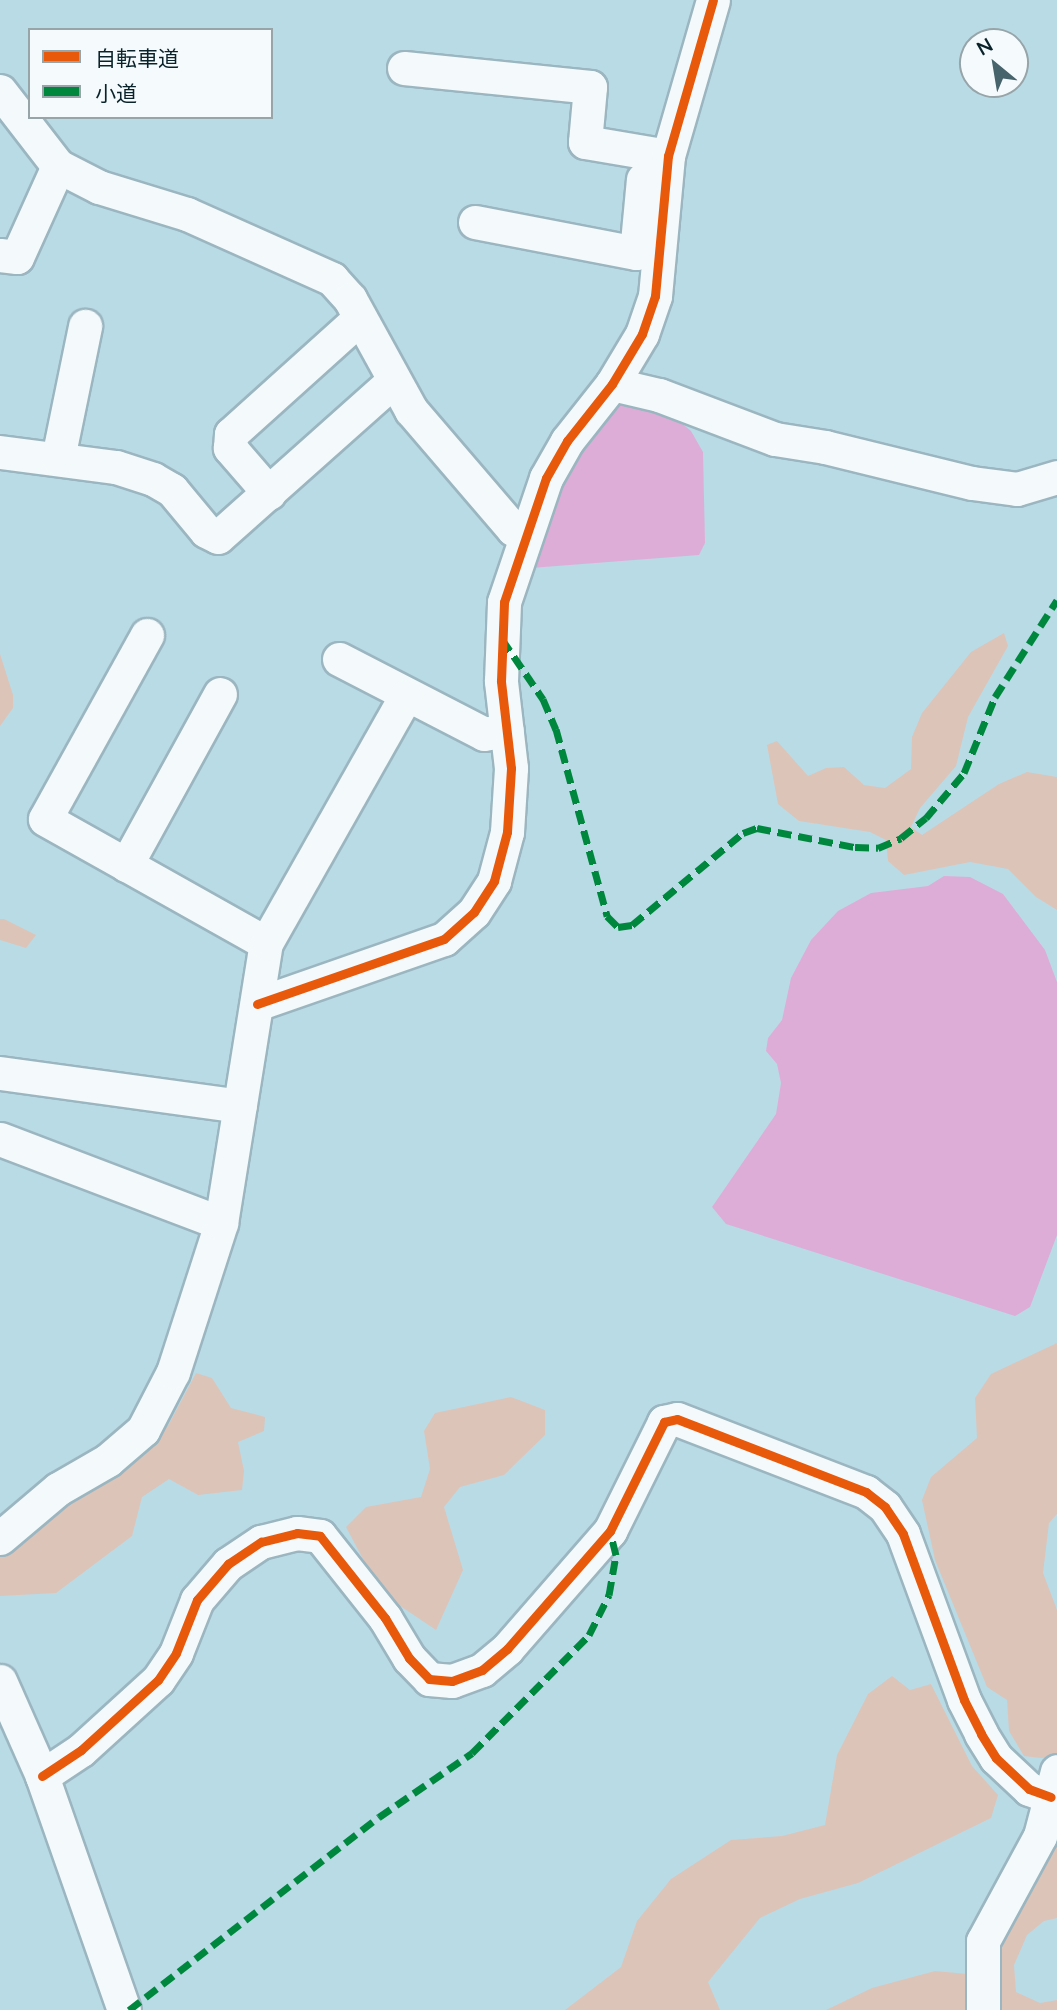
<!DOCTYPE html>
<meta charset="utf-8">
<style>
body{margin:0}
#map{position:relative;width:1057px;height:2010px;overflow:hidden;background:#b9dbe6;font-family:Lato,"Noto Sans JP",sans-serif}
div>[style]{position:absolute}
[style*='--x']{left:calc(var(--x)*1px);top:calc(var(--y)*1px);width:calc(var(--w)*1px);rotate:calc(var(--a)*1deg)}
.green>*{inset:0;background:#ddc4b9}
.water>*{inset:0;background:#deadd7}
.roads{filter:drop-shadow(2px 0 #9bb6c0) drop-shadow(-2px 0 #9bb6c0) drop-shadow(0 2px #9bb6c0) drop-shadow(0 -2px #9bb6c0)}
.minor>*{height:33px;margin:-16.5px;padding:0 16.5px;transform-origin:16.5px;border-radius:16.5px;background:#f4fafb}
.quiet>*{height:7px;margin-top:-3.5px;transform-origin:0;background:repeating-linear-gradient(90deg,#00873e 0 14px,transparent 0 21px)}
.cycleway>*{height:9px;margin:-4.5px;padding:0 4.5px;transform-origin:4.5px;border-radius:4.5px;background:#e8590c}
span{translate:-50% -50%;white-space:nowrap;text-align:center;line-height:1.15;-webkit-text-stroke:5px #f5fbfd;paint-order:stroke}
.legend{position:absolute;left:28px;top:28px;width:245px;height:91px;box-sizing:border-box;background:#f5fbfd;border:2px solid #97a5a9;margin:0;padding:9px 12px;list-style:none;font-size:21px;color:#0a232b}
.legend li{display:flex;align-items:center;gap:14px;height:35px}
.legend b{width:35px;border:2px solid #97a5a9}
.north{position:absolute;left:959px;top:28px;width:70px;height:70px;box-sizing:border-box;background:#f5fbfd;border:2px solid #97a5a9;border-radius:50%;rotate:330deg;font-size:19px;font-weight:700;line-height:28px;text-align:center;color:#0a232b}
.north::after{content:'';display:block;margin:auto;width:24px;height:32px;background:#47636c;clip-path:polygon(50% 0,100% 100%,50% 72%,0 100%)}
</style>
<div id="map">
<div class="green">
<i style="clip-path:polygon(1004px 633px,1008px 646px,968px 717px,956px 766px,920px 808px,911px 827px,922px 835px,999px 784px,1027px 772px,1057px 777px,1057px 910px,1036px 897px,1008px 869px,970px 862px,904px 875px,888px 861px,886px 840px,870px 832px,799px 821px,778px 804px,767px 745px,777px 741px,808px 776px,826px 768px,844px 767px,864px 785px,885px 788px,911px 769px,912px 737px,922px 713px,971px 652px)"></i>
<i style="clip-path:polygon(0 654px,13px 695px,13px 708px,0 726px)"></i>
<i style="clip-path:polygon(0 919px,4px 919px,36px 935px,26px 948px,0 940px)"></i>
<i style="clip-path:polygon(1057px 1343px,1057px 1514px,1049px 1523px,1043px 1573px,1057px 1610px,1057px 1757px,1041px 1758px,1024px 1756px,1009px 1731px,1007px 1700px,987px 1687px,935px 1560px,922px 1500px,931px 1477px,977px 1438px,975px 1398px,991px 1374px)"></i>
<i style="clip-path:polygon(196px 1373px,212px 1378px,231px 1408px,265px 1417px,264px 1431px,238px 1442px,244px 1471px,242px 1490px,198px 1495px,169px 1479px,142px 1497px,132px 1536px,56px 1593px,0 1596px,0 1556px,60px 1507px,129px 1467px,169px 1424px)"></i>
<i style="clip-path:polygon(511px 1397px,545px 1410px,545px 1435px,504px 1475px,460px 1487px,444px 1507px,463px 1570px,436px 1630px,381px 1593px,346px 1527px,366px 1507px,421px 1497px,430px 1469px,424px 1431px,435px 1413px)"></i>
<i style="clip-path:polygon(892px 1676px,910px 1690px,931px 1684px,972px 1766px,998px 1795px,991px 1818px,858px 1883px,800px 1899px,760px 1918px,708px 1982px,720px 2010px,565px 2010px,621px 1967px,637px 1921px,671px 1879px,731px 1840px,782px 1836px,825px 1825px,837px 1755px,868px 1694px)"></i>
<i style="clip-path:polygon(1057px 1829px,1057px 1918px,1044px 1921px,1027px 1935px,1014px 1965px,1016px 1992px,1040px 2003px,1057px 2000px,1057px 2010px,826px 2010px,872px 1988px,935px 1971px,968px 1974px,1051px 1852px)"></i>
</div>
<div class="water">
<i style="clip-path:polygon(638px 401px,668px 412px,691px 431px,703px 452px,705px 543px,699px 555px,531px 568px,546px 504px,574px 453px,613px 406px)"></i>
<i style="clip-path:polygon(944px 876px,970px 877px,1003px 894px,1045px 950px,1057px 982px,1057px 1235px,1030px 1307px,1015px 1316px,726px 1224px,712px 1207px,776px 1114px,781px 1083px,777px 1064px,766px 1051px,768px 1038px,782px 1020px,791px 978px,811px 940px,838px 911px,871px 893px,928px 886px)"></i>
</div>
<div class="roads">
<div class="minor">
<i style="--x:404;--y:68;--w:187;--a:5.8"></i>
<i style="--x:590;--y:87;--w:55;--a:95.2"></i>
<i style="--x:585;--y:142;--w:84;--a:9.6"></i>
<i style="--x:0;--y:91;--w:95;--a:52.3"></i>
<i style="--x:58;--y:166;--w:46;--a:27.1"></i>
<i style="--x:99;--y:187;--w:92;--a:17.1"></i>
<i style="--x:187;--y:214;--w:159;--a:24.1"></i>
<i style="--x:332;--y:279;--w:27;--a:48"></i>
<i style="--x:350;--y:299;--w:127;--a:61.2"></i>
<i style="--x:411;--y:410;--w:157;--a:49.4"></i>
<i style="--x:513;--y:529;--w:13;--a:18"></i>
<i style="--x:475;--y:222;--w:164;--a:10.9"></i>
<i style="--x:636;--y:253;--w:74;--a:-84.6"></i>
<i style="--x:0;--y:255;--w:17;--a:7"></i>
<i style="--x:17;--y:257;--w:100;--a:-65.7"></i>
<i style="--x:612;--y:384;--w:48;--a:13.2"></i>
<i style="--x:659;--y:395;--w:124;--a:20.8"></i>
<i style="--x:775;--y:439;--w:51;--a:9.1"></i>
<i style="--x:825;--y:447;--w:151;--a:13.8"></i>
<i style="--x:972;--y:483;--w:45;--a:7.6"></i>
<i style="--x:1017;--y:489;--w:42;--a:-16.7"></i>
<i style="--x:0;--y:452;--w:117;--a:7.4"></i>
<i style="--x:116;--y:467;--w:39;--a:18"></i>
<i style="--x:153;--y:479;--w:22;--a:30"></i>
<i style="--x:172;--y:490;--w:53;--a:50.3"></i>
<i style="--x:206;--y:531;--w:13;--a:27"></i>
<i style="--x:218;--y:537;--w:234;--a:-41.7"></i>
<i style="--x:58;--y:458;--w:135;--a:-78.4"></i>
<i style="--x:269;--y:493;--w:60;--a:-130.9"></i>
<i style="--x:230;--y:448;--w:14;--a:-86"></i>
<i style="--x:231;--y:434;--w:173;--a:-42"></i>
<i style="--x:147;--y:635;--w:210;--a:119"></i>
<i style="--x:45;--y:819;--w:253;--a:29.3"></i>
<i style="--x:339;--y:659;--w:163;--a:27.3"></i>
<i style="--x:484;--y:734;--w:23;--a:-10"></i>
<i style="--x:126;--y:865;--w:195;--a:-61.2"></i>
<i style="--x:257;--y:1004;--w:198;--a:-19.2"></i>
<i style="--x:444;--y:939;--w:40;--a:-42"></i>
<i style="--x:474;--y:912;--w:37;--a:-57"></i>
<i style="--x:494;--y:881;--w:51;--a:-75.1"></i>
<i style="--x:507;--y:832;--w:64;--a:-86.4"></i>
<i style="--x:511;--y:768;--w:88;--a:-96.6"></i>
<i style="--x:501;--y:681;--w:79;--a:-87.8"></i>
<i style="--x:504;--y:602;--w:131;--a:-71.3"></i>
<i style="--x:546;--y:478;--w:43;--a:-60.4"></i>
<i style="--x:567;--y:441;--w:73;--a:-51.7"></i>
<i style="--x:612;--y:384;--w:58;--a:-59"></i>
<i style="--x:642;--y:334;--w:40;--a:-71.1"></i>
<i style="--x:655;--y:296;--w:141;--a:-84.7"></i>
<i style="--x:668;--y:156;--w:162;--a:-73.9"></i>
<i style="--x:0;--y:1073;--w:242;--a:7.8"></i>
<i style="--x:0;--y:1139;--w:236;--a:20.8"></i>
<i style="--x:0;--y:1538;--w:76;--a:-40.2"></i>
<i style="--x:58;--y:1489;--w:58;--a:-30.1"></i>
<i style="--x:108;--y:1460;--w:46;--a:-40.6"></i>
<i style="--x:143;--y:1430;--w:65;--a:-62.7"></i>
<i style="--x:173;--y:1372;--w:157;--a:-72.1"></i>
<i style="--x:221;--y:1223;--w:284;--a:-80.9"></i>
<i style="--x:266;--y:943;--w:284;--a:-60.5"></i>
<i style="--x:0;--y:1681;--w:104;--a:66.1"></i>
<i style="--x:42;--y:1776;--w:248;--a:70.7"></i>
<i style="--x:42;--y:1776;--w:47;--a:-33.7"></i>
<i style="--x:81;--y:1750;--w:104;--a:-42.3"></i>
<i style="--x:158;--y:1680;--w:32;--a:-56"></i>
<i style="--x:176;--y:1653;--w:57;--a:-68.4"></i>
<i style="--x:197;--y:1600;--w:48;--a:-49.3"></i>
<i style="--x:228;--y:1564;--w:40;--a:-34"></i>
<i style="--x:261;--y:1542;--w:37;--a:-14"></i>
<i style="--x:297;--y:1533;--w:23;--a:7"></i>
<i style="--x:320;--y:1536;--w:105;--a:51.6"></i>
<i style="--x:385;--y:1618;--w:47;--a:59"></i>
<i style="--x:409;--y:1658;--w:29;--a:46"></i>
<i style="--x:429;--y:1679;--w:23;--a:5"></i>
<i style="--x:452;--y:1681;--w:32;--a:-20"></i>
<i style="--x:482;--y:1670;--w:33;--a:-40"></i>
<i style="--x:507;--y:1649;--w:157;--a:-48.9"></i>
<i style="--x:610;--y:1531;--w:122;--a:-63.6"></i>
<i style="--x:664;--y:1422;--w:13;--a:-13"></i>
<i style="--x:677;--y:1419;--w:203;--a:21.1"></i>
<i style="--x:866;--y:1492;--w:24;--a:38"></i>
<i style="--x:885;--y:1507;--w:32;--a:56"></i>
<i style="--x:903;--y:1534;--w:177;--a:69.8"></i>
<i style="--x:964;--y:1700;--w:38;--a:63"></i>
<i style="--x:981;--y:1734;--w:28;--a:58"></i>
<i style="--x:996;--y:1758;--w:45;--a:43.2"></i>
<i style="--x:1029;--y:1789;--w:23;--a:20"></i>
<i style="--x:983;--y:2010;--w:69;--a:-90"></i>
<i style="--x:983;--y:1941;--w:119;--a:-61.5"></i>
<i style="--x:1040;--y:1836;--w:67;--a:-75.3"></i>
</div>
</div>
<div class="quiet">
<i style="--x:502;--y:639;--w:73;--a:55.7"></i>
<i style="--x:543;--y:699;--w:33;--a:67"></i>
<i style="--x:556;--y:729;--w:194;--a:74.7"></i>
<i style="--x:607;--y:916;--w:16;--a:45"></i>
<i style="--x:618;--y:927;--w:14;--a:-8"></i>
<i style="--x:632;--y:925;--w:144;--a:-39.7"></i>
<i style="--x:743;--y:833;--w:15;--a:-20"></i>
<i style="--x:757;--y:828;--w:100;--a:11"></i>
<i style="--x:855;--y:847;--w:23;--a:2"></i>
<i style="--x:878;--y:848;--w:25;--a:-23"></i>
<i style="--x:901;--y:838;--w:32;--a:-39"></i>
<i style="--x:926;--y:818;--w:59;--a:-49.8"></i>
<i style="--x:964;--y:773;--w:82;--a:-67.8"></i>
<i style="--x:995;--y:697;--w:115;--a:-57.4"></i>
<i style="--x:129;--y:2010;--w:316;--a:-37.7"></i>
<i style="--x:379;--y:1817;--w:113;--a:-34.5"></i>
<i style="--x:472;--y:1753;--w:166;--a:-45.2"></i>
<i style="--x:589;--y:1635;--w:45;--a:-63.4"></i>
<i style="--x:609;--y:1595;--w:41;--a:-80.1"></i>
<i style="--x:616;--y:1555;--w:25;--a:-104"></i>
</div>
<div class="cycleway">
<i style="--x:257;--y:1004;--w:198;--a:-19.2"></i>
<i style="--x:444;--y:939;--w:40;--a:-42"></i>
<i style="--x:474;--y:912;--w:37;--a:-57"></i>
<i style="--x:494;--y:881;--w:51;--a:-75.1"></i>
<i style="--x:507;--y:832;--w:64;--a:-86.4"></i>
<i style="--x:511;--y:768;--w:88;--a:-96.6"></i>
<i style="--x:501;--y:681;--w:79;--a:-87.8"></i>
<i style="--x:504;--y:602;--w:131;--a:-71.3"></i>
<i style="--x:546;--y:478;--w:43;--a:-60.4"></i>
<i style="--x:567;--y:441;--w:73;--a:-51.7"></i>
<i style="--x:612;--y:384;--w:58;--a:-59"></i>
<i style="--x:642;--y:334;--w:40;--a:-71.1"></i>
<i style="--x:655;--y:296;--w:141;--a:-84.7"></i>
<i style="--x:668;--y:156;--w:162;--a:-73.9"></i>
<i style="--x:42;--y:1776;--w:47;--a:-33.7"></i>
<i style="--x:81;--y:1750;--w:104;--a:-42.3"></i>
<i style="--x:158;--y:1680;--w:32;--a:-56"></i>
<i style="--x:176;--y:1653;--w:57;--a:-68.4"></i>
<i style="--x:197;--y:1600;--w:48;--a:-49.3"></i>
<i style="--x:228;--y:1564;--w:40;--a:-34"></i>
<i style="--x:261;--y:1542;--w:37;--a:-14"></i>
<i style="--x:297;--y:1533;--w:23;--a:7"></i>
<i style="--x:320;--y:1536;--w:105;--a:51.6"></i>
<i style="--x:385;--y:1618;--w:47;--a:59"></i>
<i style="--x:409;--y:1658;--w:29;--a:46"></i>
<i style="--x:429;--y:1679;--w:23;--a:5"></i>
<i style="--x:452;--y:1681;--w:32;--a:-20"></i>
<i style="--x:482;--y:1670;--w:33;--a:-40"></i>
<i style="--x:507;--y:1649;--w:157;--a:-48.9"></i>
<i style="--x:610;--y:1531;--w:122;--a:-63.6"></i>
<i style="--x:664;--y:1422;--w:13;--a:-13"></i>
<i style="--x:677;--y:1419;--w:203;--a:21.1"></i>
<i style="--x:866;--y:1492;--w:24;--a:38"></i>
<i style="--x:885;--y:1507;--w:32;--a:56"></i>
<i style="--x:903;--y:1534;--w:177;--a:69.8"></i>
<i style="--x:964;--y:1700;--w:38;--a:63"></i>
<i style="--x:981;--y:1734;--w:28;--a:58"></i>
<i style="--x:996;--y:1758;--w:45;--a:43.2"></i>
<i style="--x:1029;--y:1789;--w:23;--a:20"></i>
</div>
<ul class="legend">
<li><b style="height:9px;background:#e8590c"></b>自転車道</li>
<li><b style="height:9px;background:#00873e"></b>小道</li>
</ul>
<div class="north">N</div>
</div>
